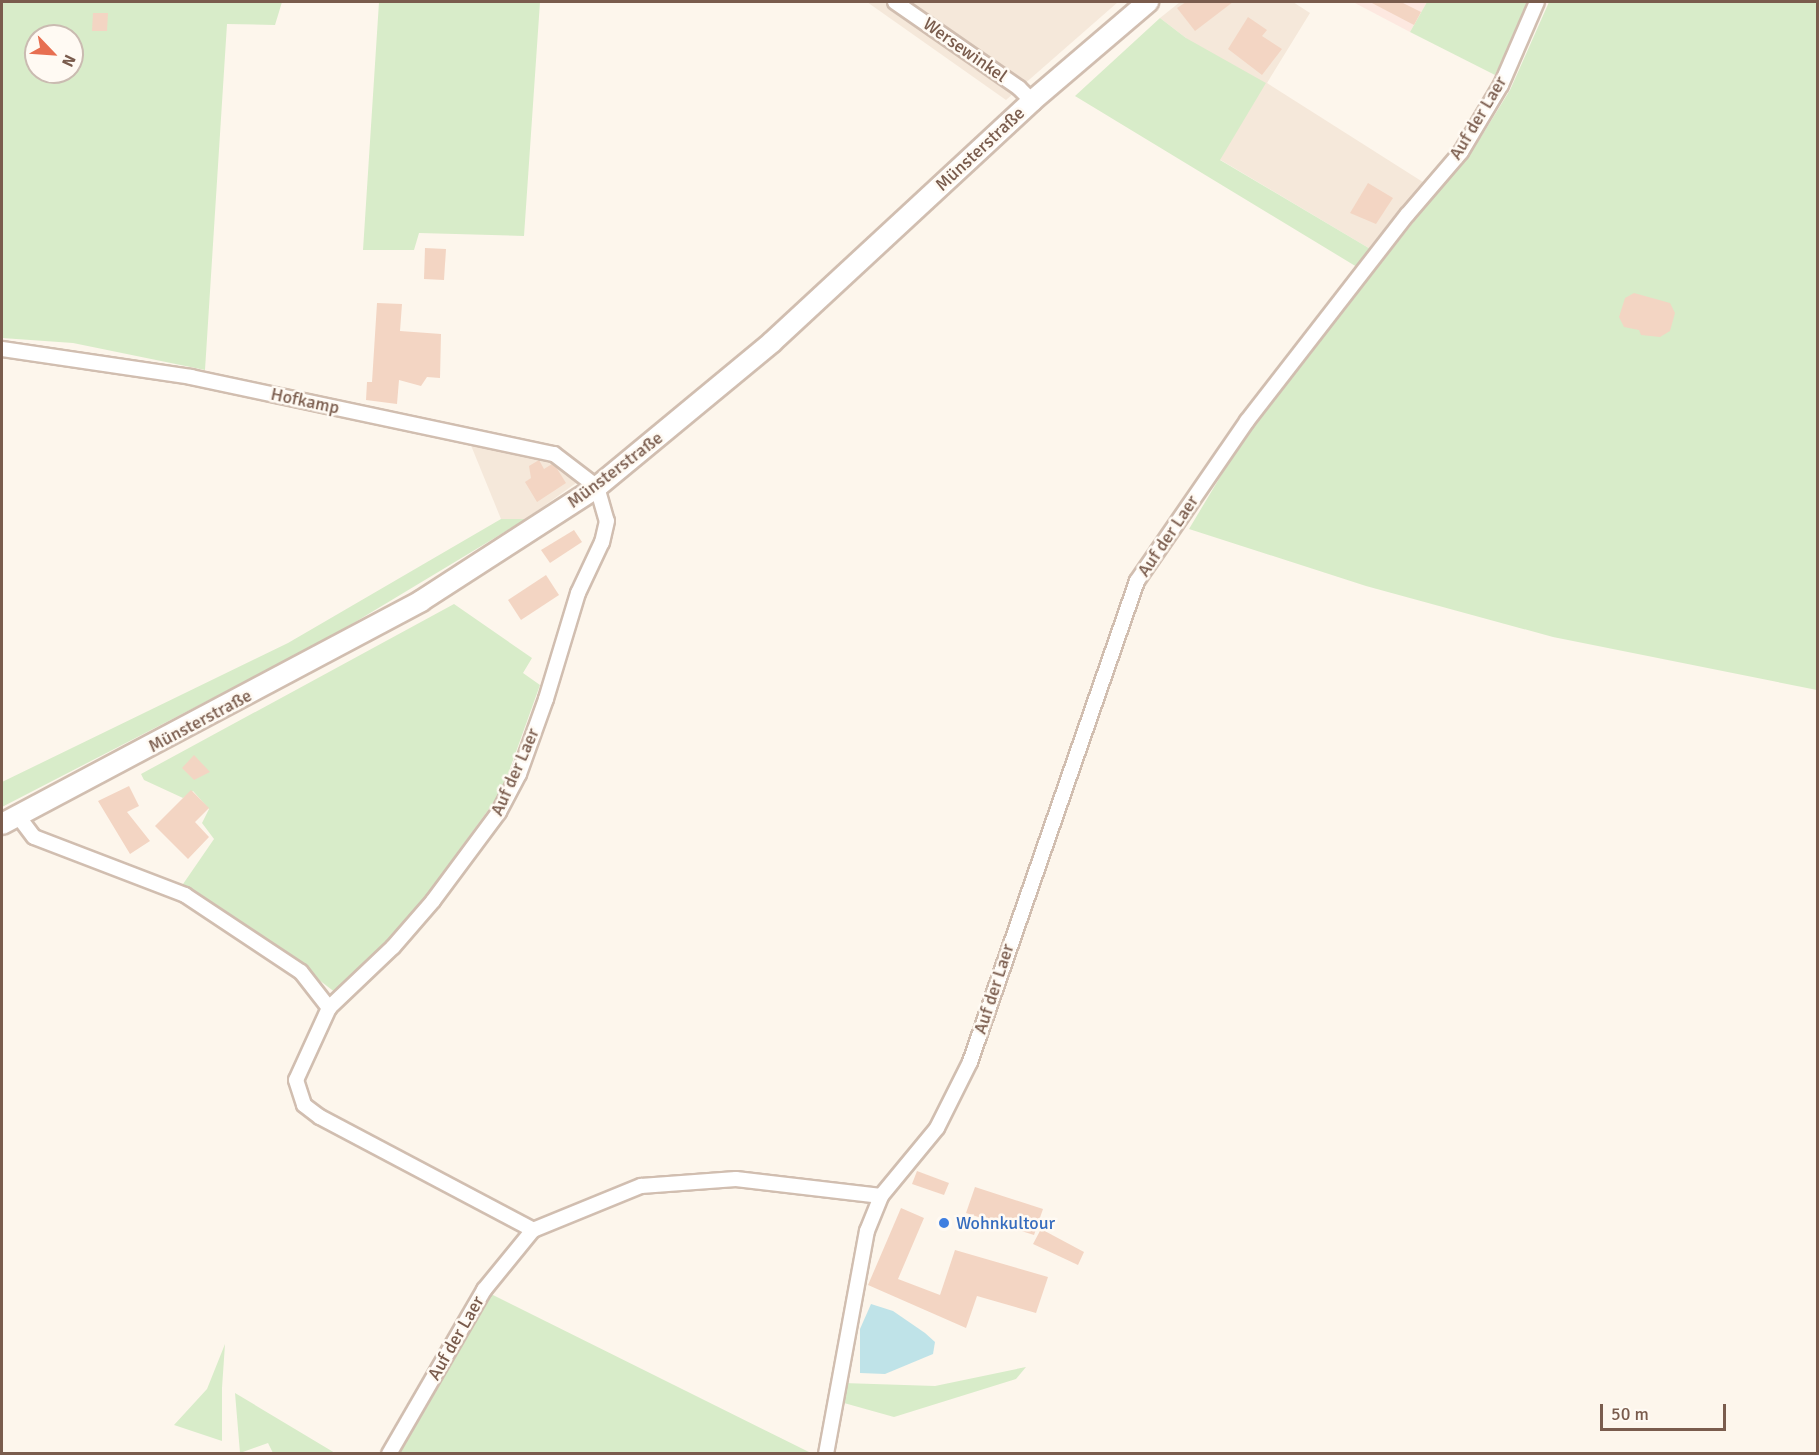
<!DOCTYPE html>
<meta charset="utf-8">
<style>
body{margin:0}
#map{position:relative;width:1819px;height:1455px;overflow:hidden;background:#fdf6ec;font-family:Signika,sans-serif}
div>[style]{position:absolute}
[style*='--x']{left:calc(var(--x)*1px);top:calc(var(--y)*1px);width:calc(var(--w)*1px);rotate:calc(var(--a)*1deg)}
.residential>*{inset:0;background:#f5e8da}
.commercial>*{inset:0;background:#fde8e0}
.green>*{inset:0;background:#d8ecc9}
.water>*{inset:0;background:#bfe3e8}
.building>*{inset:0;background:#f3d5c3}
.roads{filter:drop-shadow(2px 0 #d1beb0) drop-shadow(-2px 0 #d1beb0) drop-shadow(0 2px #d1beb0) drop-shadow(0 -2px #d1beb0)}
.minor>*{height:14px;margin:-7px;padding:0 7px;transform-origin:7px;border-radius:7px;background:#fff}
.secondary>*{height:20px;margin:-10px;padding:0 10px;transform-origin:10px;border-radius:10px;background:#fff}
.dots>*{width:16px;height:16px;translate:-50% -50%;box-sizing:border-box;border:3px solid #fffaf3;border-radius:50%}
span{translate:-50% -50%;white-space:nowrap;text-align:center;line-height:1.15;-webkit-text-stroke:5px #fffaf3;paint-order:stroke}
.street-label{font-size:18px;color:#7a5c4d}
.shop-label{font-size:18px;color:#366cbe}
.left{translate:0 -50%;text-align:left}
.frame{position:absolute;inset:0;border:3px solid #7a5c4d;pointer-events:none}
.north{position:absolute;left:24px;top:24px;width:60px;height:60px;box-sizing:border-box;background:#fffaf3;border:2px solid #cabbb1;border-radius:50%;rotate:115deg;font-size:16px;font-weight:700;line-height:24px;text-align:center;color:#7a5c4d}
.north::after{content:'';display:block;margin:auto;width:21px;height:27px;background:#e76f51;clip-path:polygon(50% 0,100% 100%,50% 72%,0 100%)}
.scale{position:absolute;left:1600px;top:1404px;width:126px;height:27px;box-sizing:border-box;border:3px solid #7a5c4d;border-top:0;padding-left:8px;font-size:18px;line-height:21px;white-space:nowrap;color:#7a5c4d;-webkit-text-stroke:4px #fffaf3;paint-order:stroke}
</style>
<div id="map">
<div class="residential">
<i style="clip-path:polygon(867px 2px,1118px 2px,1006px 100px)"></i>
<i style="clip-path:polygon(1180px 2px,1293px 2px,1310px 13px,1267px 83px,1426px 184px,1372px 250px,1219px 159px,1186px 38px,1160px 18px)"></i>
<i style="clip-path:polygon(470px 443px,549px 458px,567px 470px,576px 483px,526px 519px,501px 519px)"></i>
</div>
<div class="commercial">
<i style="clip-path:polygon(1353px 2px,1427px 2px,1410px 32px)"></i>
</div>
<div class="green">
<i style="clip-path:polygon(evenodd,2px 2px,282px 2px,275px 25px,227px 24px,205px 370px,73px 343px,2px 338px,2px 2px,36px 36px,72px 36px,72px 72px,36px 72px,36px 36px)"></i>
<i style="clip-path:polygon(379px 2px,540px 2px,524px 236px,419px 233px,414px 250px,363px 250px)"></i>
<i style="clip-path:polygon(1427px 2px,1529px 2px,1495px 75px,1410px 32px)"></i>
<i style="clip-path:polygon(1549px 2px,1817px 2px,1817px 690px,1553px 637px,1366px 586px,1189px 529px,1247px 432px,1481px 137px,1510px 90px)"></i>
<i style="clip-path:polygon(1160px 18px,1186px 38px,1266px 83px,1220px 160px,1372px 250px,1357px 267px,1075px 96px)"></i>
<i style="clip-path:polygon(501px 519px,526px 519px,327px 639px,2px 807px,2px 782px,288px 643px)"></i>
<i style="clip-path:polygon(454px 604px,532px 658px,523px 673px,540px 685px,502px 791px,403px 927px,336px 993px,258px 933px,181px 887px,214px 839px,202px 823px,209px 809px,193px 791px,183px 798px,144px 780px,141px 774px)"></i>
<i style="clip-path:polygon(489px 1293px,811px 1453px,396px 1454px)"></i>
<i style="clip-path:polygon(225px 1344px,222px 1388px,222px 1441px,174px 1425px,207px 1389px)"></i>
<i style="clip-path:polygon(1026px 1367px,1016px 1379px,894px 1417px,844px 1403px,843px 1383px,935px 1386px)"></i>
<i style="clip-path:polygon(235px 1393px,335px 1453px,273px 1453px,268px 1443px,240px 1453px)"></i>
</div>
<div class="water">
<i style="clip-path:polygon(871px 1304px,893px 1311px,925px 1333px,935px 1342px,933px 1354px,885px 1374px,860px 1373px,860px 1329px)"></i>
</div>
<div class="building">
<i style="clip-path:polygon(1186px 2px,1233px 2px,1195px 31px,1177px 8px)"></i>
<i style="clip-path:polygon(1370px 2px,1401px 2px,1421px 12px,1414px 25px)"></i>
<i style="clip-path:polygon(93px 13px,108px 13px,107px 31px,92px 31px)"></i>
<i style="clip-path:polygon(1248px 17px,1267px 30px,1262px 36px,1282px 49px,1262px 75px,1228px 49px)"></i>
<i style="clip-path:polygon(1368px 183px,1393px 198px,1376px 224px,1350px 213px)"></i>
<i style="clip-path:polygon(425px 248px,446px 249px,444px 280px,424px 279px)"></i>
<i style="clip-path:polygon(1634px 293px,1670px 303px,1675px 313px,1670px 331px,1660px 337px,1641px 335px,1639px 330px,1624px 327px,1619px 317px,1625px 298px)"></i>
<i style="clip-path:polygon(377px 303px,402px 304px,400px 331px,441px 334px,440px 378px,427px 377px,421px 386px,399px 380px,397px 404px,366px 400px,367px 382px,372px 382px)"></i>
<i style="clip-path:polygon(539px 460px,544px 469px,552px 464px,556px 467px,566px 483px,537px 502px,525px 482px,531px 478px,529px 466px)"></i>
<i style="clip-path:polygon(574px 530px,582px 542px,550px 563px,541px 550px)"></i>
<i style="clip-path:polygon(546px 575px,559px 595px,521px 620px,508px 600px)"></i>
<i style="clip-path:polygon(194px 755px,210px 772px,194px 780px,182px 768px)"></i>
<i style="clip-path:polygon(129px 786px,139px 806px,127px 812px,150px 841px,130px 854px,98px 801px)"></i>
<i style="clip-path:polygon(191px 790px,209px 808px,195px 822px,209px 837px,188px 859px,155px 826px)"></i>
<i style="clip-path:polygon(917px 1171px,949px 1183px,944px 1195px,912px 1184px)"></i>
<i style="clip-path:polygon(975px 1187px,1043px 1209px,1034px 1235px,966px 1213px)"></i>
<i style="clip-path:polygon(901px 1208px,924px 1218px,898px 1279px,940px 1295px,955px 1250px,1048px 1277px,1036px 1313px,977px 1296px,966px 1328px,868px 1285px)"></i>
<i style="clip-path:polygon(1041px 1229px,1084px 1252px,1078px 1265px,1033px 1244px)"></i>
</div>
<div class="roads">
<div class="minor">
<i style="--x:895;--y:2;--w:151;--a:34.7"></i>
<i style="--x:1019;--y:88;--w:18;--a:45"></i>
<i style="--x:2;--y:349;--w:191;--a:8.4"></i>
<i style="--x:191;--y:377;--w:371;--a:12"></i>
<i style="--x:554;--y:454;--w:54;--a:37.5"></i>
<i style="--x:597;--y:487;--w:35;--a:74"></i>
<i style="--x:607;--y:521;--w:22;--a:103"></i>
<i style="--x:602;--y:542;--w:56;--a:115.2"></i>
<i style="--x:578;--y:593;--w:111;--a:106.8"></i>
<i style="--x:546;--y:699;--w:80;--a:109.8"></i>
<i style="--x:519;--y:774;--w:43;--a:117.8"></i>
<i style="--x:499;--y:812;--w:111;--a:126.6"></i>
<i style="--x:433;--y:901;--w:61;--a:131"></i>
<i style="--x:393;--y:947;--w:88;--a:136.4"></i>
<i style="--x:329;--y:1008;--w:79;--a:114.6"></i>
<i style="--x:296;--y:1080;--w:26;--a:72"></i>
<i style="--x:304;--y:1105;--w:20;--a:37"></i>
<i style="--x:320;--y:1117;--w:241;--a:27.9"></i>
<i style="--x:18;--y:816;--w:26;--a:53"></i>
<i style="--x:34;--y:837;--w:162;--a:21"></i>
<i style="--x:185;--y:895;--w:139;--a:33.6"></i>
<i style="--x:301;--y:972;--w:46;--a:52.1"></i>
<i style="--x:389;--y:1454;--w:190;--a:-59.9"></i>
<i style="--x:484;--y:1290;--w:77;--a:-50.8"></i>
<i style="--x:533;--y:1230;--w:117;--a:-22.2"></i>
<i style="--x:641;--y:1186;--w:95;--a:-4.2"></i>
<i style="--x:736;--y:1179;--w:146;--a:6.7"></i>
<i style="--x:881;--y:1196;--w:88;--a:-50.5"></i>
<i style="--x:937;--y:1128;--w:74;--a:-63.4"></i>
<i style="--x:970;--y:1062;--w:509;--a:-70.85"></i>
<i style="--x:1137;--y:581;--w:194;--a:-55.5"></i>
<i style="--x:1247;--y:421;--w:261;--a:-52.2"></i>
<i style="--x:1407;--y:215;--w:83;--a:-49.4"></i>
<i style="--x:1461;--y:152;--w:78;--a:-59.2"></i>
<i style="--x:1501;--y:85;--w:90;--a:-66.6"></i>
<i style="--x:826;--y:1454;--w:227;--a:-79.6"></i>
<i style="--x:867;--y:1231;--w:38;--a:-68"></i>
</div>
<div class="secondary">
<i style="--x:2;--y:824;--w:475;--a:-28"></i>
<i style="--x:421;--y:601;--w:210;--a:-32.9"></i>
<i style="--x:597;--y:487;--w:227;--a:-39.6"></i>
<i style="--x:772;--y:342;--w:355;--a:-42.8"></i>
<i style="--x:1032;--y:101;--w:153;--a:-40.5"></i>
</div>
</div>
<div class="dots">
<i style="left:944px;top:1223px;background:#3f7fe0"></i>
</div>
<div class="street-label">
<span style="left:965px;top:50px;rotate:35deg">Wersewinkel</span>
<span style="left:1478px;top:118px;rotate:-59deg">Auf der Laer</span>
<span style="left:980px;top:149px;rotate:-43deg">Münsterstraße</span>
<span style="left:305px;top:401px;rotate:12deg">Hofkamp</span>
<span style="left:615px;top:470px;rotate:-37deg">Münsterstraße</span>
<span style="left:1168px;top:536px;rotate:-56deg">Auf der Laer</span>
<span style="left:200px;top:721px;rotate:-28deg">Münsterstraße</span>
<span style="left:515px;top:772px;rotate:-66deg">Auf der Laer</span>
<span style="left:994px;top:989px;rotate:-72deg">Auf der Laer</span>
<span style="left:456px;top:1338px;rotate:-60deg">Auf der Laer</span>
</div>
<div class="shop-label">
<span class="left" style="left:956px;top:1223px">Wohnkultour</span>
</div>
<div class="frame"></div>
<div class="north">N</div>
<div class="scale">50 m</div>
</div>
